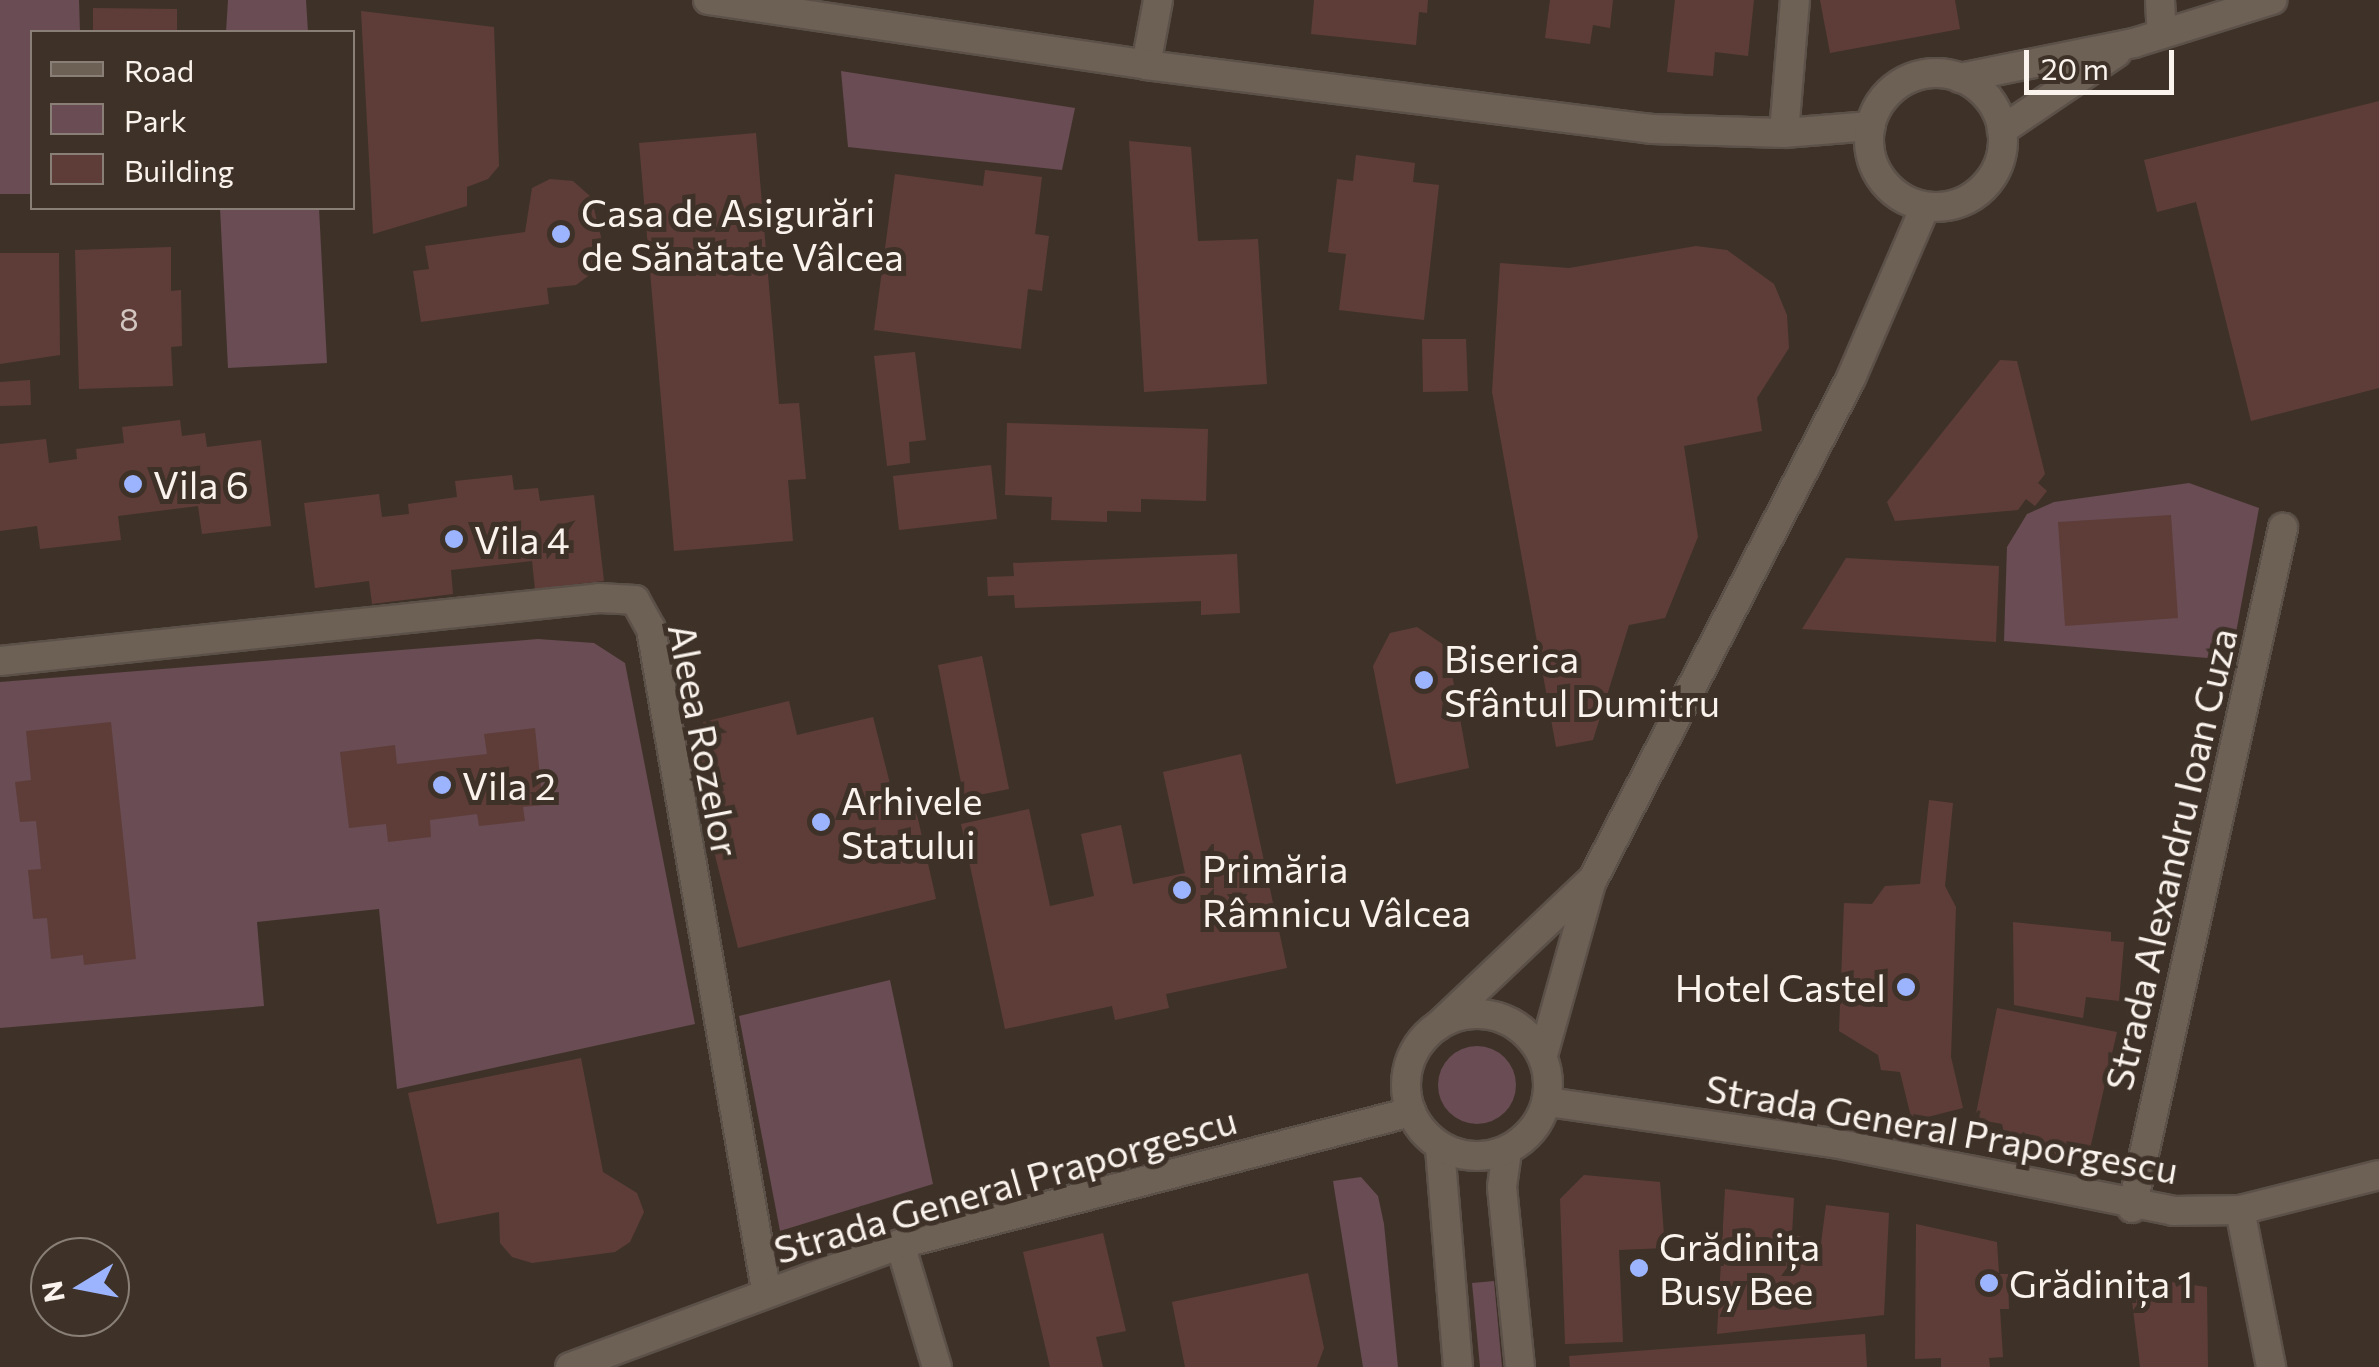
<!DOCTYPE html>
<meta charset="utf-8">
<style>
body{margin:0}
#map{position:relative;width:2379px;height:1367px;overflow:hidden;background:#3e3228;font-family:Commissioner,sans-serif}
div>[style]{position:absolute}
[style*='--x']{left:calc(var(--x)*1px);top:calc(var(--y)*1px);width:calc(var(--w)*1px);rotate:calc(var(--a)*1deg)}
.green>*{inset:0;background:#694c54}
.round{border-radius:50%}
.building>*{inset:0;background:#5e3d38}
.roads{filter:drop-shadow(2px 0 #5c5149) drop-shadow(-2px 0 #5c5149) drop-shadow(0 2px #5c5149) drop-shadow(0 -2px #5c5149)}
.service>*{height:28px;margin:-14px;padding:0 14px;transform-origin:14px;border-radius:14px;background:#6d6055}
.minor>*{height:28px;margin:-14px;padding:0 14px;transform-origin:14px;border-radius:14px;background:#6d6055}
.tertiary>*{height:28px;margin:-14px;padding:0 14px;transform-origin:14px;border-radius:14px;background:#6d6055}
.tertiary>.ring{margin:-14px;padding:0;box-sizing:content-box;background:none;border:28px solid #6d6055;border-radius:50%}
.dots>*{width:28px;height:28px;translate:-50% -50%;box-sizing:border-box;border:5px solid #3e3228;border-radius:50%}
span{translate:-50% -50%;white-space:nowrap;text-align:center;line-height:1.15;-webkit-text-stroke:10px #3e3228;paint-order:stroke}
.number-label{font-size:32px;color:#d3c5bf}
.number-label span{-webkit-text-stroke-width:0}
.poi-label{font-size:38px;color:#faf2ec}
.left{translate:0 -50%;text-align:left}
.right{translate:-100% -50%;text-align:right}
.street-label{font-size:38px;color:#faf2ec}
.legend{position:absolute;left:30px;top:30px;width:325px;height:180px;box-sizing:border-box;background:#3e3228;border:2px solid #897f76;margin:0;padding:12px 18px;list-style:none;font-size:30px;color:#faf2ec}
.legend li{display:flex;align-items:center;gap:20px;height:50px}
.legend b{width:50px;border:2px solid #897f76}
.north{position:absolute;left:30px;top:1237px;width:100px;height:100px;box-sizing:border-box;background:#3e3228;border:2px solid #897f76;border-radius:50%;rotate:260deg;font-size:28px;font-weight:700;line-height:40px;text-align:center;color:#faf2ec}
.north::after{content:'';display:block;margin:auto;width:35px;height:45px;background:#9cb4fd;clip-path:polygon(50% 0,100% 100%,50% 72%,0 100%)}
.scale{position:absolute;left:2024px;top:50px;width:150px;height:45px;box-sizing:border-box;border:5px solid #faf2ec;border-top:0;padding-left:12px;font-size:30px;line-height:35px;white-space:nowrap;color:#faf2ec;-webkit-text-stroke:8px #3e3228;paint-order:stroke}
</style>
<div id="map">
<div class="green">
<i style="clip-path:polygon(0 0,79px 0,80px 32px,32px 32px,32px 194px,0 194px)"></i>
<i style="clip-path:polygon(228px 0,306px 0,308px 32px,226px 32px)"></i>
<i style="clip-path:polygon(841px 71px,1075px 108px,1062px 170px,848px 147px)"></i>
<i style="clip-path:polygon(220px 208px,319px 208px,327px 363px,228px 368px)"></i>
<i style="clip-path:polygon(2189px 483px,2259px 508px,2231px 660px,2004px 641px,2007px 547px,2027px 514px,2054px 502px)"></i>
<i style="clip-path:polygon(538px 639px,594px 643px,625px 663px,695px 1024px,397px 1089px,379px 909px,257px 922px,264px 1006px,0 1028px,0 682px)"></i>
<i style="clip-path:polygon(890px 980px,933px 1184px,780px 1231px,739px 1016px)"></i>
<i class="round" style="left:1438px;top:1046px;width:78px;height:78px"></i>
<i style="clip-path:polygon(1361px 1177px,1378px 1196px,1384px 1224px,1398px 1367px,1363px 1367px,1333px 1181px)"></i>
<i style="clip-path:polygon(1494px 1281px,1502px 1367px,1480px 1367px,1472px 1283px)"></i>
</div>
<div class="building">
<i style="clip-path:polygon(1314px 0,1428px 0,1427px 13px,1419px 12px,1416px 45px,1311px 34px)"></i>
<i style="clip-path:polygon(1550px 0,1613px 0,1610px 28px,1593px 25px,1590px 44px,1545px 38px)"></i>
<i style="clip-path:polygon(1675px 0,1754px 0,1748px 56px,1715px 52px,1713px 76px,1667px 72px)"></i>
<i style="clip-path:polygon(1820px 0,1955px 0,1960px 29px,1830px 53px)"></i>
<i style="clip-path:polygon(93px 8px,177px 9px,177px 32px,93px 32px)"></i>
<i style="clip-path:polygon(361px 11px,494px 27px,499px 166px,488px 179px,467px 187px,467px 206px,373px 234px)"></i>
<i style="clip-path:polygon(2379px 101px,2379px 388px,2251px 421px,2196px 202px,2157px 212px,2144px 160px)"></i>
<i style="clip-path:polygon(756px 133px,779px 404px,799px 403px,806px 479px,788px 480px,793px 541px,674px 551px,639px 143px)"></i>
<i style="clip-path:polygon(1129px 141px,1191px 147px,1198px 241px,1258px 239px,1267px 384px,1144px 392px)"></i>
<i style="clip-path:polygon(1356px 155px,1415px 163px,1413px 182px,1439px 185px,1424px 320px,1339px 310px,1346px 254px,1328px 252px,1337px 179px,1353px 181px)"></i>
<i style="clip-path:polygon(985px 170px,1042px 177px,1035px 234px,1049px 236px,1042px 291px,1028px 289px,1021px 349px,874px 330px,895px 174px,983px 186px)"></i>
<i style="clip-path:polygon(550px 179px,573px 181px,591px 197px,604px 249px,595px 271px,576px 285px,547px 288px,549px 304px,421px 322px,413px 271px,429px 269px,425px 246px,525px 232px,532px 188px)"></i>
<i style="clip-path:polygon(1696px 246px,1727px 250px,1774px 284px,1787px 315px,1789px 348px,1757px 398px,1762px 431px,1684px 446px,1698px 537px,1665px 618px,1629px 625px,1593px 740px,1556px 747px,1492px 392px,1500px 263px,1569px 268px)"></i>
<i style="clip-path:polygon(171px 247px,171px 291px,181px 290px,182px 346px,171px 347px,173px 386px,79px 389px,75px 250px)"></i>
<i style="clip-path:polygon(0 253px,59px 253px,60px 355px,0 364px)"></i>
<i style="clip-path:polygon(1422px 339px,1466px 339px,1468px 391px,1423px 392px)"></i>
<i style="clip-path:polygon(915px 352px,926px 440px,909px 442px,910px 463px,887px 466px,874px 356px)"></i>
<i style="clip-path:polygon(2000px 360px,2017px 361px,2045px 474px,2038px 483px,2047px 491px,2035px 506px,2026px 499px,2018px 510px,1895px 521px,1887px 502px)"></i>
<i style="clip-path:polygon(30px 380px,31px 405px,0 406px,0 382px)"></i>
<i style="clip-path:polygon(180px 420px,182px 436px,205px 433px,207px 447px,261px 440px,271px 526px,202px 534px,198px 506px,118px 516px,121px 540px,40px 549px,37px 526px,0 531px,0 444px,46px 439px,49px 463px,77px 459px,76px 449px,124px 443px,122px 427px)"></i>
<i style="clip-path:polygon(1007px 423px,1208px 429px,1206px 501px,1141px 499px,1141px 512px,1107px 511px,1107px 522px,1051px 520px,1052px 497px,1005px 495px)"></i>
<i style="clip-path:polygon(991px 465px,997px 519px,899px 530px,893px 476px)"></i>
<i style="clip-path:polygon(512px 475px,514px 490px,538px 488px,540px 501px,594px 495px,604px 581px,535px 589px,532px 561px,451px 570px,453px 594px,372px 604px,369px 581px,315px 588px,304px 503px,379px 494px,382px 517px,409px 514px,408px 504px,457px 497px,455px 481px)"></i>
<i style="clip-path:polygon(2171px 515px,2178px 618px,2065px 626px,2058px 522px)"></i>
<i style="clip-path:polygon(1237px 554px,1240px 613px,1201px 615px,1201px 601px,1015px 608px,1014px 595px,988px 596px,987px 577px,1014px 576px,1013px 563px)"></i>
<i style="clip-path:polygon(1846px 558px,1999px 566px,1996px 642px,1802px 629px)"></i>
<i style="clip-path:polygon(1417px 627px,1447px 647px,1469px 768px,1396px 784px,1373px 666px,1390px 633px)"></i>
<i style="clip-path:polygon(982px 656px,1009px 789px,964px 798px,938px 665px)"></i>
<i style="clip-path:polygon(789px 701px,797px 735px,873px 717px,898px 815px,916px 810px,936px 899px,738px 948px,690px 754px,710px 750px,703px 722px)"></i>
<i style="clip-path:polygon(111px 722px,136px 959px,84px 965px,83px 955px,51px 959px,47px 918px,33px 919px,28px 870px,41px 869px,36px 821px,20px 822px,15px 782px,31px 780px,26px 731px)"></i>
<i style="clip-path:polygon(535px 728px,543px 805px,523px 807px,525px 821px,479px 826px,477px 814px,430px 820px,431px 837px,388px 842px,386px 824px,349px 828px,340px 752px,395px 745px,397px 764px,487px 754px,484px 734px)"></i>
<i style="clip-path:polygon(1241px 754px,1287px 968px,1166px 994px,1169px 1008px,1115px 1020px,1112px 1006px,1005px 1029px,961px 824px,1029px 809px,1050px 906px,1094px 896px,1081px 834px,1121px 825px,1133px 884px,1185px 873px,1163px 772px)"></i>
<i style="clip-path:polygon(1929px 800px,1953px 803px,1945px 886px,1956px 907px,1951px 1057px,1963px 1108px,1912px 1121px,1900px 1072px,1881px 1070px,1878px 1055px,1839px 1031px,1844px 903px,1872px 904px,1885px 886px,1920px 884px)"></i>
<i style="clip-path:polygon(2013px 922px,2111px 932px,2111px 941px,2124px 942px,2119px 1001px,2086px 997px,2083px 1018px,2014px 1005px)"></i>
<i style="clip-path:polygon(1997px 1008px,2117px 1032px,2090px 1149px,2072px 1144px,2058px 1159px,2048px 1141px,2034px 1149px,2024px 1132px,2006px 1142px,2002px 1124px,1975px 1119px)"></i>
<i style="clip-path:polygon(581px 1058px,603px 1172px,637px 1193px,644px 1212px,630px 1242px,615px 1252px,532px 1263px,512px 1257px,500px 1243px,499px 1212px,437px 1224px,408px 1093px)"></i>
<i style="clip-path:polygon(1584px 1175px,1660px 1182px,1665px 1248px,1619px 1250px,1623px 1342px,1565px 1344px,1560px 1199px)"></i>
<i style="clip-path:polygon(1725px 1189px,1794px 1198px,1792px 1234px,1821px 1243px,1826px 1205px,1889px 1213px,1884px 1315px,1717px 1334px)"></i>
<i style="clip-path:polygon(1916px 1224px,1997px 1242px,1999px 1274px,2008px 1274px,2009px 1309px,2000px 1309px,2003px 1357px,1989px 1358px,1990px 1367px,1941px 1367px,1941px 1358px,1915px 1359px)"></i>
<i style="clip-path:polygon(1103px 1233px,1126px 1331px,1096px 1337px,1103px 1367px,1050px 1367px,1023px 1252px)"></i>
<i style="clip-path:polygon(1308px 1273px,1324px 1348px,1317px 1367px,1185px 1367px,1172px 1302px)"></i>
<i style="clip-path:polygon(2129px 1276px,2207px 1287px,2208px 1367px,2140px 1367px)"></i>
<i style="clip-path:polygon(1865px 1334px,1867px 1367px,1570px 1367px,1569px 1356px)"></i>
</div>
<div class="roads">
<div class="service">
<i style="--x:2160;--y:0;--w:33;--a:87"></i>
<i style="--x:0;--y:661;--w:602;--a:-6"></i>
<i style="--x:599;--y:598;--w:36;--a:3"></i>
<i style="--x:635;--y:600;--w:33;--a:61"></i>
<i style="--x:651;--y:629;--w:670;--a:80.12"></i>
<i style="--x:2132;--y:1208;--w:697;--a:-77.48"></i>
<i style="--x:900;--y:1244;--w:128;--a:73.3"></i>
</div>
<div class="minor">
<i style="--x:1146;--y:65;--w:66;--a:-79.5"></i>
<i style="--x:1784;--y:133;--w:133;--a:-85.3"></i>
<i style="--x:1548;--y:1102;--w:289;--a:8.2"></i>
<i style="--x:1834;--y:1143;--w:346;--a:11.3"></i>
<i style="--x:2173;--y:1211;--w:67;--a:-0.9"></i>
<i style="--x:2240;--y:1210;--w:143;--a:-14.1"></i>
<i style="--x:1440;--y:1148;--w:220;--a:85.3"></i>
<i style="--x:1507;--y:1151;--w:36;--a:98"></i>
<i style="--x:1502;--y:1187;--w:181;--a:84.3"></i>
<i style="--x:2240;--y:1210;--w:160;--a:78.8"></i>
</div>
<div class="tertiary">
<i style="--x:708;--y:0;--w:443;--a:8.4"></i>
<i style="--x:1146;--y:65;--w:510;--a:7.21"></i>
<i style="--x:1652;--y:129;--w:132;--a:1.7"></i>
<i style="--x:1784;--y:133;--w:87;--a:-4.6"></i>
<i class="ring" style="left:1869px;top:73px;width:106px;height:106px"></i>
<i style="--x:1960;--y:78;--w:177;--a:-11.4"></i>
<i style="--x:2134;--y:43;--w:145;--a:-17.3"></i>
<i style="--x:2002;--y:130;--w:138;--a:-34"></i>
<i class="ring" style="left:1406px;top:1014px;width:114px;height:114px"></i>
<i style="--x:1439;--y:1025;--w:212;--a:-43.5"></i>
<i style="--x:1593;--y:879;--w:564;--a:-62.75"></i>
<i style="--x:1851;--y:378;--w:186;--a:-66.6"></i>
<i style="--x:1543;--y:1055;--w:179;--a:-74.4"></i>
<i style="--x:570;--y:1367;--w:352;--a:-20.4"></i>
<i style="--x:900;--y:1244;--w:528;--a:-14.48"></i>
</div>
</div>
<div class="dots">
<i style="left:561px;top:234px;background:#9cb4fd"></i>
<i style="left:133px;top:484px;background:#9cb4fd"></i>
<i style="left:454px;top:539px;background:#9cb4fd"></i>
<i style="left:1424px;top:680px;background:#9cb4fd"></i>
<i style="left:442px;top:785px;background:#9cb4fd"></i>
<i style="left:821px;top:822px;background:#9cb4fd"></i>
<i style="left:1182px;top:890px;background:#9cb4fd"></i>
<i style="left:1906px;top:987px;background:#9cb4fd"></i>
<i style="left:1639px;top:1268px;background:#9cb4fd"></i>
<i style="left:1989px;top:1283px;background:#9cb4fd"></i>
</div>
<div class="number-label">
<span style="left:129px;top:318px">8</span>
</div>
<div class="poi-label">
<span class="left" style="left:581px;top:234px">Casa de Asigurări<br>de Sănătate Vâlcea</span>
<span class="left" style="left:153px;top:484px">Vila 6</span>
<span class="left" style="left:474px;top:539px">Vila 4</span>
<span class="left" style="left:1444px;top:680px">Biserica<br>Sfântul Dumitru</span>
<span class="left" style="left:462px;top:785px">Vila 2</span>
<span class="left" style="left:841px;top:822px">Arhivele<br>Statului</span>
<span class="left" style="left:1202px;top:890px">Primăria<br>Râmnicu Vâlcea</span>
<span class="right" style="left:1886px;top:987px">Hotel Castel</span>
<span class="left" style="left:1659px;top:1268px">Grădinița<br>Busy Bee</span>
<span class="left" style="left:2009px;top:1283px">Grădinița 1</span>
</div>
<div class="street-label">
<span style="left:705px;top:740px;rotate:79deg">Aleea Rozelor</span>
<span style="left:2170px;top:859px;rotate:-77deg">Strada Alexandru Ioan Cuza</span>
<span style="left:1942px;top:1128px;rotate:10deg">Strada General Praporgescu</span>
<span style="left:1005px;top:1184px;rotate:-16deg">Strada General Praporgescu</span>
</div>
<ul class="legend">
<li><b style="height:12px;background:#6d6055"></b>Road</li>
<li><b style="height:28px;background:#694c54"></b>Park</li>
<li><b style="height:28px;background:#5e3d38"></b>Building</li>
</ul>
<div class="north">N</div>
<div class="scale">20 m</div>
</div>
